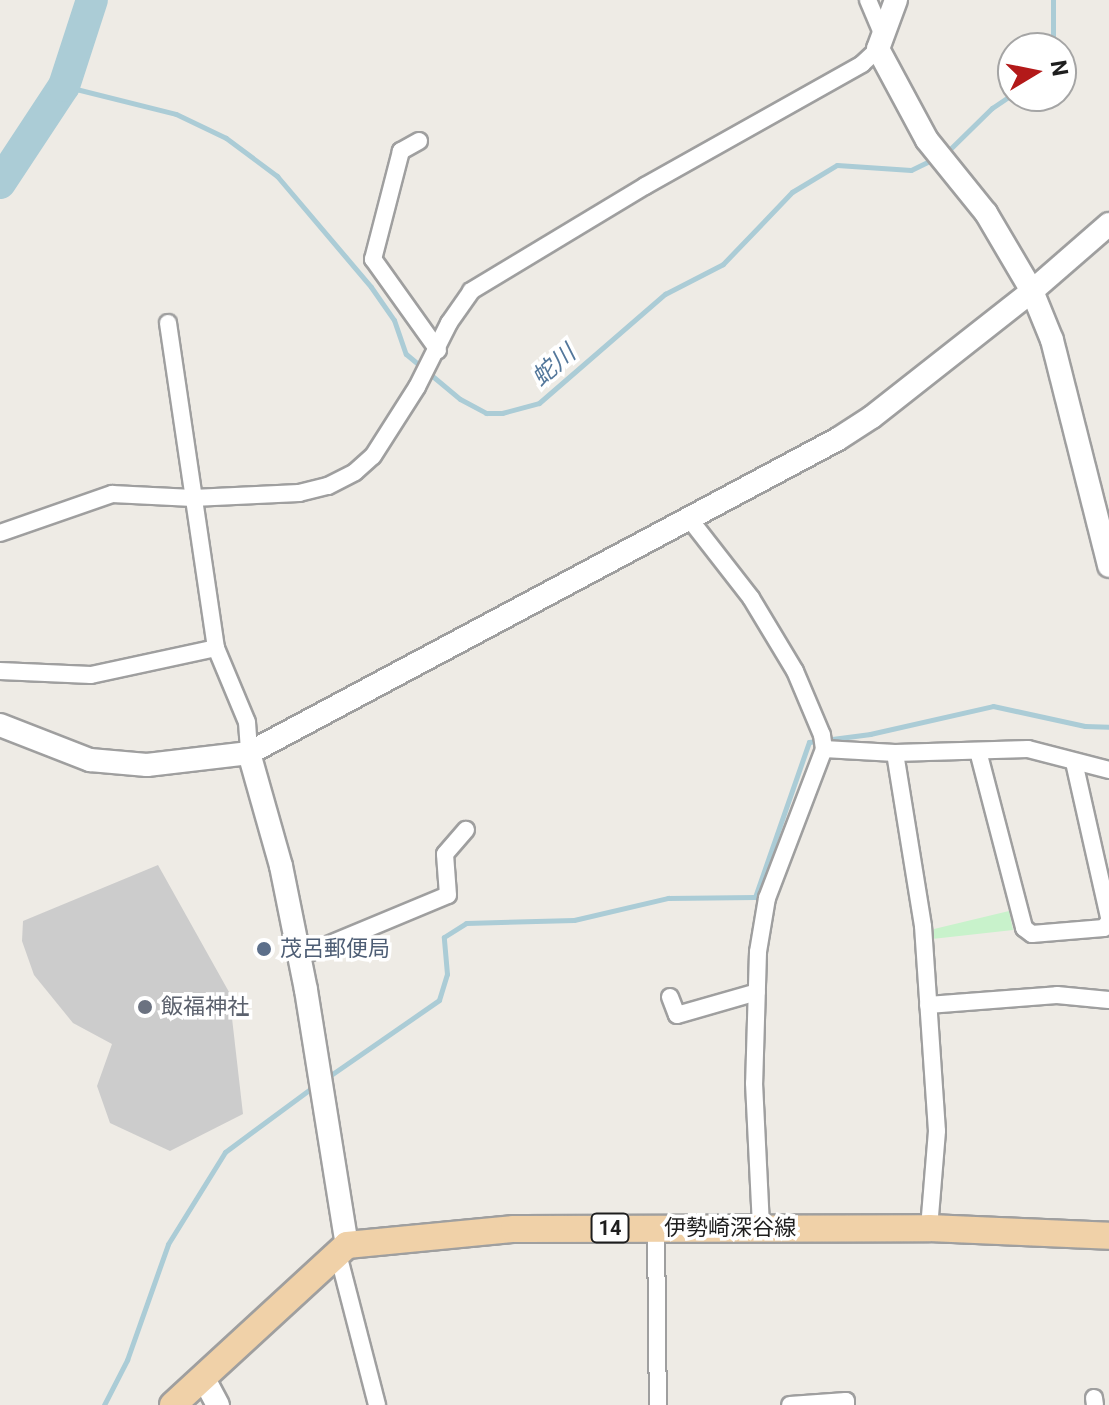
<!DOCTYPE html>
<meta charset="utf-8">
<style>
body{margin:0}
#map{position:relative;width:1109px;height:1405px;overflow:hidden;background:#eeebe5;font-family:Roboto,"Noto Sans JP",sans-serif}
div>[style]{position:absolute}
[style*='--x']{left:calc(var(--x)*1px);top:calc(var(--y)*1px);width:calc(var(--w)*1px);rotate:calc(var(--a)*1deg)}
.religious>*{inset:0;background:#ccc}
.park>*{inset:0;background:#c8f2cb}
.stream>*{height:5px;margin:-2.5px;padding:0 2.5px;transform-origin:2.5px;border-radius:2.5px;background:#abccd6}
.river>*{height:32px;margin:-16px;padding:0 16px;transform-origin:16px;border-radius:16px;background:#abccd6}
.roads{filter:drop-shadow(2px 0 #9f9f9f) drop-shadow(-2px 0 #9f9f9f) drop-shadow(0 2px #9f9f9f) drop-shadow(0 -2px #9f9f9f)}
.minor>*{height:16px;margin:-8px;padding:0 8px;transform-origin:8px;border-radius:8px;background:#fff}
.tertiary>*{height:22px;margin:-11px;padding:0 11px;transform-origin:11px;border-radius:11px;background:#fff}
.primary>*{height:26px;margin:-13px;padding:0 13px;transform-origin:13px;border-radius:13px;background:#f0d1a8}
.dots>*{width:22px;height:22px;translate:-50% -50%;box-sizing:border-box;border:4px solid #fff;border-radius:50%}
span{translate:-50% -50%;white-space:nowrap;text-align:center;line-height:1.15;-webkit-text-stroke:7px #fff;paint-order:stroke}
.shield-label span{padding:2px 6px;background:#fff;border:2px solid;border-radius:6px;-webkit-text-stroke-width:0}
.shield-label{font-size:20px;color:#1e1e1e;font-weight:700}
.service-label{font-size:22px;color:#4e5e75}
.left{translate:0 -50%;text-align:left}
.worship-label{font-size:22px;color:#5b616d}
.street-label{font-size:22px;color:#1e1e1e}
.water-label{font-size:24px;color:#53779b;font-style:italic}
.north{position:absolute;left:997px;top:32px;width:80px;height:80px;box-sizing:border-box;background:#fff;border:2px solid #a5a5a5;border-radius:50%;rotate:80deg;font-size:22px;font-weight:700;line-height:32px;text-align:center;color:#1e1e1e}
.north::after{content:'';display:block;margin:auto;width:28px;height:36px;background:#b31919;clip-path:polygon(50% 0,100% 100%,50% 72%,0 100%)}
</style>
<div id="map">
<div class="religious">
<i style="clip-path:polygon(158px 865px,229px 992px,243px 1114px,170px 1151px,110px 1123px,97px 1086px,112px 1044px,73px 1023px,34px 975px,22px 941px,23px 921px)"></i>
</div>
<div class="park">
<i style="clip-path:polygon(1009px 911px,1013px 930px,932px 939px,934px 929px)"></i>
</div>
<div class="stream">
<i style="--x:1053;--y:0;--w:48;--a:90"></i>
<i style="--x:64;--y:86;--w:115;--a:14"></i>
<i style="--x:176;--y:114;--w:55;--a:25.6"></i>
<i style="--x:226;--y:138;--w:64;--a:36.7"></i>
<i style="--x:277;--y:176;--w:145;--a:49.7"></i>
<i style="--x:371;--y:287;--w:40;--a:55.1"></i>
<i style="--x:394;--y:320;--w:36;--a:71"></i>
<i style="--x:406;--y:354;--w:70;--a:39.8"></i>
<i style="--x:460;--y:399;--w:30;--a:28"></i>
<i style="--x:486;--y:413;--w:16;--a:0"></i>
<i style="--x:502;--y:413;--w:38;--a:-15"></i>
<i style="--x:539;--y:403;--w:167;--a:-40.9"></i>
<i style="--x:665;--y:294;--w:65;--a:-27.3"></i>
<i style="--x:723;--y:264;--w:100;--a:-46.2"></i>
<i style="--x:792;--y:192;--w:52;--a:-31"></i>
<i style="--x:837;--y:165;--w:74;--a:3.9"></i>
<i style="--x:911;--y:170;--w:28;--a:-26"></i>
<i style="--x:945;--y:154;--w:66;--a:-44.4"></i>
<i style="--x:992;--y:108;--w:25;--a:-34"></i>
<i style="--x:328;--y:1077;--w:135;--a:-34.7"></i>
<i style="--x:439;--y:1000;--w:27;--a:-73"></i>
<i style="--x:447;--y:974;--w:37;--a:-95"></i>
<i style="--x:444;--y:937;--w:26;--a:-32"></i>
<i style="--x:466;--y:923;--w:108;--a:-1.6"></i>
<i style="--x:574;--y:920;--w:97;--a:-13.2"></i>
<i style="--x:668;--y:898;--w:87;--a:-0.7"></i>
<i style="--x:755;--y:897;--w:164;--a:-70.8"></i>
<i style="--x:809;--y:742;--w:62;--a:-7.5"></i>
<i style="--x:870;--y:734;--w:126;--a:-12.8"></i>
<i style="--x:993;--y:706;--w:94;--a:12.3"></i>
<i style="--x:1085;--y:726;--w:24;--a:2"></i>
<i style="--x:104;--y:1405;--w:51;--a:-62.9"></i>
<i style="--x:127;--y:1360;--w:123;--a:-70.5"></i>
<i style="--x:168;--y:1244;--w:108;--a:-58.2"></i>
<i style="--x:225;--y:1152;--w:109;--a:-36.5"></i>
</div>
<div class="river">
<i style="--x:0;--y:183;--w:116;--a:-56.6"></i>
<i style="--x:64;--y:86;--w:90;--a:-72"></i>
</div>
<div class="roads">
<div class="minor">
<i style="--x:868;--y:0;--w:39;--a:67"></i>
<i style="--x:419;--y:141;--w:21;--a:151"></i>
<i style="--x:401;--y:151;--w:112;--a:104.5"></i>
<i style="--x:373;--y:259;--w:112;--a:54.5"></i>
<i style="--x:168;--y:323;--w:329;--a:81.6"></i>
<i style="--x:216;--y:648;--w:80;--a:67.3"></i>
<i style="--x:247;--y:722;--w:31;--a:86"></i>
<i style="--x:688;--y:517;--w:103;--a:52.1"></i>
<i style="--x:751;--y:598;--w:85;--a:58.9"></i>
<i style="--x:795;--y:671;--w:69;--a:67.1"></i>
<i style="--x:822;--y:735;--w:14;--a:82"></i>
<i style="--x:824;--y:749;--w:160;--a:110.9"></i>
<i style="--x:767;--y:898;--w:55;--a:99.5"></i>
<i style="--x:758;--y:952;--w:131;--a:91.7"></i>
<i style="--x:754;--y:1083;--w:145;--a:87.2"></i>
<i style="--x:0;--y:533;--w:119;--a:-19.2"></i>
<i style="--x:112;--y:494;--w:81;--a:2.8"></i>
<i style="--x:193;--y:498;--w:106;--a:-2.7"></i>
<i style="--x:299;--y:493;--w:30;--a:-14"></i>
<i style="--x:328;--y:486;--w:30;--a:-27"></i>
<i style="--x:355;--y:472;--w:24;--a:-42"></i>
<i style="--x:373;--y:456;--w:82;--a:-57.5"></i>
<i style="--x:417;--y:387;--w:72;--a:-63.4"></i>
<i style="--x:449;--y:323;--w:39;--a:-55"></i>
<i style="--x:471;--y:291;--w:203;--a:-31.1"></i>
<i style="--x:645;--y:186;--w:249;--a:-29.3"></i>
<i style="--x:862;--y:64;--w:22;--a:-43"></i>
<i style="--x:0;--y:671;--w:91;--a:2.5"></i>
<i style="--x:91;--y:675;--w:128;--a:-12.2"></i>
<i style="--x:824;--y:749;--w:71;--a:3.2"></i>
<i style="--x:895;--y:753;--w:133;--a:-1.7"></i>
<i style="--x:1028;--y:749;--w:84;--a:14.5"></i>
<i style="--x:978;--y:751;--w:183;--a:75.4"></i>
<i style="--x:1024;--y:928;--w:10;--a:37"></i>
<i style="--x:1032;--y:934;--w:72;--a:-4.8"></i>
<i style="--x:1104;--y:928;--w:9;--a:-54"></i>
<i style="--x:895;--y:753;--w:175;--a:80.8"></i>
<i style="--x:923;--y:926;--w:205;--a:86.1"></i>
<i style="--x:937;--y:1131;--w:97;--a:94.7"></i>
<i style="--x:1074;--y:762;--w:159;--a:77.3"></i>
<i style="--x:299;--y:957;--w:161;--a:-22.6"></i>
<i style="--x:448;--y:895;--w:41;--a:-94.2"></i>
<i style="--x:445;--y:854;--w:32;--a:-49"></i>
<i style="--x:670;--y:997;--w:19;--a:69"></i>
<i style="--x:677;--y:1015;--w:83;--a:-16"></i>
<i style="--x:928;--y:1005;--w:129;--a:-4.4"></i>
<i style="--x:1057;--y:995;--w:52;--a:5.5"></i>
<i style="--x:656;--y:1228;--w:177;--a:89.4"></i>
<i style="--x:338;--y:1254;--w:156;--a:75.5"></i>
<i style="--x:1094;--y:1398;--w:7;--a:82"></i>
<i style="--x:790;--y:1405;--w:56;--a:-4.1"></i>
<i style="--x:846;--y:1401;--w:4;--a:90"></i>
</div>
<div class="tertiary">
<i style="--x:896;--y:0;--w:52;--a:110.2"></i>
<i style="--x:878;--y:49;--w:103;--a:61.7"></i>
<i style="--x:927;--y:140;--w:94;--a:51.1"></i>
<i style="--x:986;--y:213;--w:91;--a:59.5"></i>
<i style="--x:1032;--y:291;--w:53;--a:67.8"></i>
<i style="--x:1052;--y:340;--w:233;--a:75.8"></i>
<i style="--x:0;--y:725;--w:97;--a:21.3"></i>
<i style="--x:90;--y:760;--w:57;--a:5"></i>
<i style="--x:147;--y:765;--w:103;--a:-6.7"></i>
<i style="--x:249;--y:753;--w:667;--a:-28.06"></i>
<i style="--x:838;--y:439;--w:40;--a:-32.9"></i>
<i style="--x:872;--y:417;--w:204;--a:-38.2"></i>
<i style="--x:1032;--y:291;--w:102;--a:-41"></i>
<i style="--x:249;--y:753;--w:117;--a:74.2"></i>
<i style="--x:281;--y:866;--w:126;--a:78.6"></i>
<i style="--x:306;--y:990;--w:258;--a:80.9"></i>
<i style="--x:203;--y:1377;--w:32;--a:62"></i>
</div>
<div class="primary">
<i style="--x:173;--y:1405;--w:236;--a:-42.6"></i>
<i style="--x:347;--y:1245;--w:168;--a:-5.5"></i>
<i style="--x:514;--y:1229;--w:415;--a:-0.1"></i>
<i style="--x:929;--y:1228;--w:180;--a:2.5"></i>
</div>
</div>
<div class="dots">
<i style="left:264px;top:949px;background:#5c6f8a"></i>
<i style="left:145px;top:1007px;background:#6b7280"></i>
</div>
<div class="shield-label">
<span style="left:610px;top:1228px">14</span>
</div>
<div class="service-label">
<span class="left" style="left:280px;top:949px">茂呂郵便局</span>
</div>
<div class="worship-label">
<span class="left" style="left:161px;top:1007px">飯福神社</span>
</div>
<div class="street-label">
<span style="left:730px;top:1228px">伊勢崎深谷線</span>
</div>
<div class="water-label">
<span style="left:554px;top:366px;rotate:-41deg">蛇川</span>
</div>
<div class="north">N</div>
</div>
